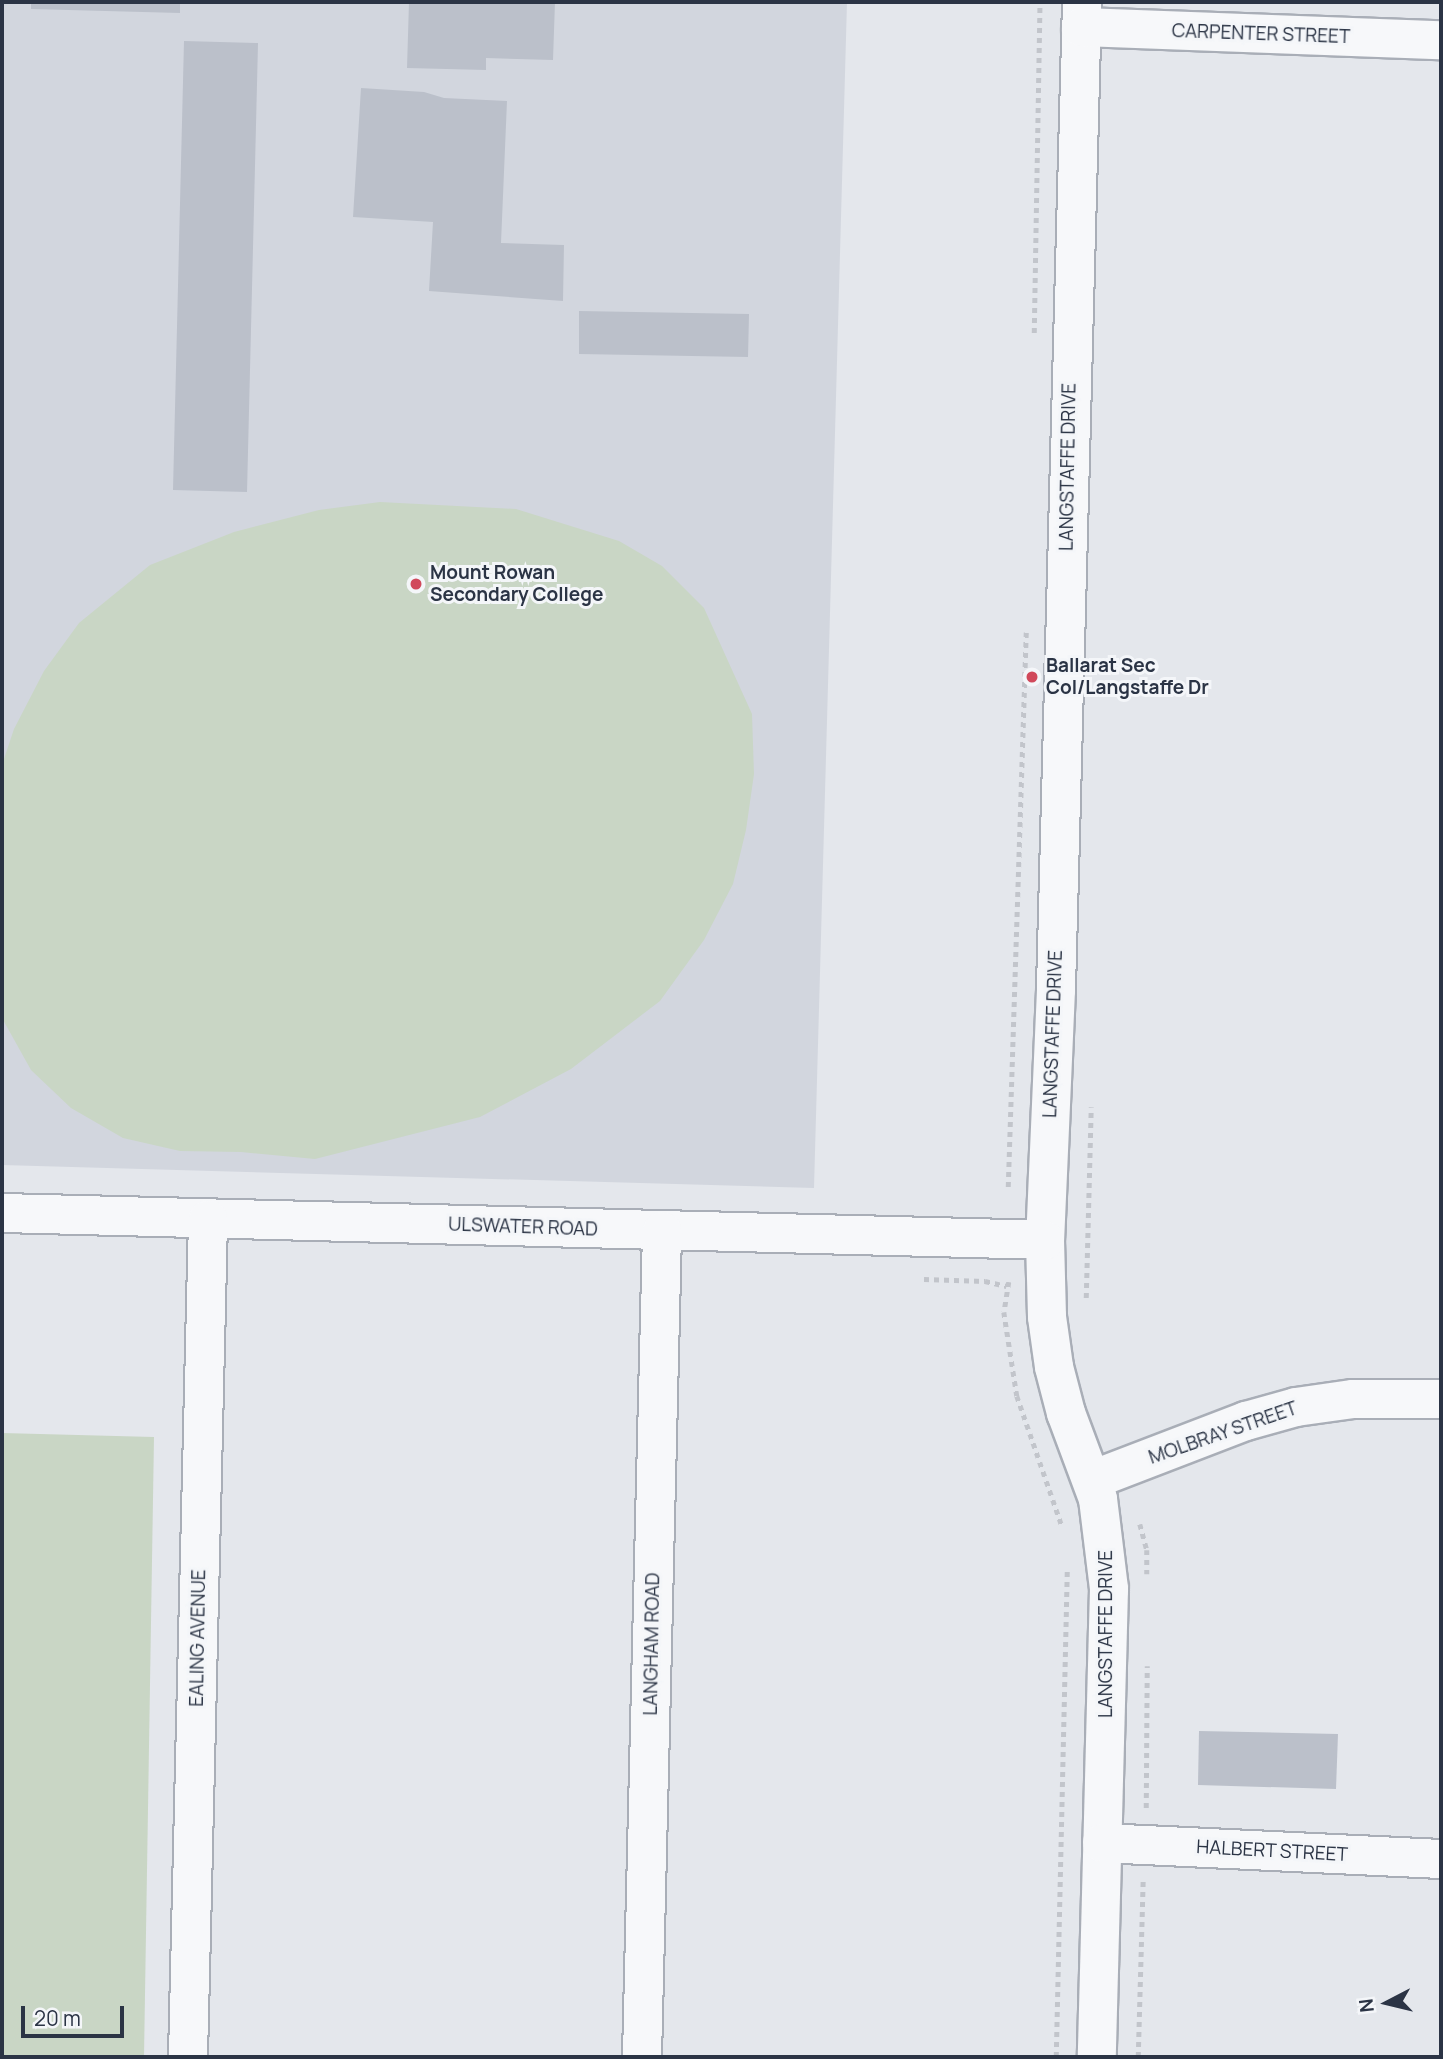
<!DOCTYPE html>
<style>
body{margin:0}
#map{position:relative;width:1443px;height:2059px;overflow:hidden;background:#e4e7ec;font-family:Manrope,sans-serif}
div>[style]{position:absolute}
[style*='--x']{left:calc(var(--x)*1px);top:calc(var(--y)*1px);width:calc(var(--w)*1px);rotate:calc(var(--a)*1deg)}
.built>*{inset:0;background:#d2d6de}
.green>*{inset:0;background:#c9d6c5}
.building>*{inset:0;background:#bbc0ca}
.path>*{height:4.5px;margin-top:-2.25px;transform-origin:0;background:repeating-linear-gradient(90deg,#c2c5cb 0 5px,transparent 0 10px)}
.roads{filter:drop-shadow(2px 0 #a9aeb7) drop-shadow(-2px 0 #a9aeb7) drop-shadow(0 2px #a9aeb7) drop-shadow(0 -2px #a9aeb7)}
.street>*{height:38px;margin:-19px;padding:0 19px;transform-origin:19px;border-radius:19px;background:#f7f8fa}
.dots>*{width:19px;height:19px;translate:-50% -50%;box-sizing:border-box;border:4px solid #f4f6f9;border-radius:50%}
span{translate:-50% -50%;white-space:nowrap;text-align:center;line-height:1.15;-webkit-text-stroke:6px #f4f6f9;paint-order:stroke}
.street-label{font-size:19px;color:#2b3445}
.poi-label{font-size:19px;color:#2b3445;font-weight:700}
.left{translate:0 -50%;text-align:left}
.frame{position:absolute;inset:0;border:4px solid #2b3445;pointer-events:none}
.north{position:absolute;left:1352px;top:1968px;width:70px;height:70px;-webkit-text-stroke:5px #f4f6f9;paint-order:stroke;rotate:263deg;font-size:19px;font-weight:700;line-height:28px;text-align:center;color:#2b3445}
.north::after{content:'';display:block;margin:auto;width:24px;height:32px;background:#2b3445;clip-path:polygon(50% 0,100% 100%,50% 72%,0 100%)}
.scale{position:absolute;left:21px;top:2006px;width:103px;height:32px;box-sizing:border-box;border:4px solid #2b3445;border-top:0;padding-left:9px;font-size:21px;line-height:24px;white-space:nowrap;color:#2b3445;-webkit-text-stroke:5px #f4f6f9;paint-order:stroke}
</style>
<div id="map">
<div class="built">
<i style="clip-path:polygon(2px 2px,847px 2px,814px 1188px,2px 1165px)"></i>
</div>
<div class="green">
<i style="clip-path:polygon(380px 502px,516px 509px,619px 541px,662px 566px,704px 608px,752px 714px,754px 774px,746px 830px,733px 884px,704px 940px,660px 1001px,571px 1069px,480px 1117px,315px 1159px,241px 1152px,180px 1151px,123px 1138px,71px 1108px,31px 1070px,2px 1018px,2px 765px,14px 729px,44px 671px,79px 623px,150px 565px,234px 532px,319px 510px)"></i>
<i style="clip-path:polygon(2px 1433px,154px 1437px,144px 2057px,2px 2057px)"></i>
</div>
<div class="building">
<i style="clip-path:polygon(31px 2px,180px 2px,180px 13px,31px 9px)"></i>
<i style="clip-path:polygon(409px 2px,555px 2px,553px 60px,486px 58px,486px 70px,407px 68px)"></i>
<i style="clip-path:polygon(184px 41px,258px 43px,247px 492px,173px 490px)"></i>
<i style="clip-path:polygon(361px 88px,424px 92px,444px 98px,507px 101px,501px 243px,564px 245px,563px 301px,429px 291px,433px 222px,353px 217px)"></i>
<i style="clip-path:polygon(579px 311px,749px 314px,748px 357px,579px 354px)"></i>
<i style="clip-path:polygon(1199px 1731px,1338px 1734px,1336px 1789px,1198px 1785px)"></i>
</div>
<div class="path">
<i style="--x:1034;--y:333;--w:331;--a:-89"></i>
<i style="--x:1008;--y:1187;--w:555;--a:-88.14"></i>
<i style="--x:924;--y:1279;--w:61;--a:1.9"></i>
<i style="--x:985;--y:1281;--w:22;--a:13"></i>
<i style="--x:1009;--y:1282;--w:30;--a:99"></i>
<i style="--x:1004;--y:1312;--w:85;--a:81.2"></i>
<i style="--x:1017;--y:1396;--w:138;--a:70.9"></i>
<i style="--x:1086;--y:1298;--w:191;--a:-88.5"></i>
<i style="--x:1140;--y:1524;--w:27;--a:75"></i>
<i style="--x:1147;--y:1550;--w:24;--a:90"></i>
<i style="--x:1146;--y:1808;--w:142;--a:-89.6"></i>
<i style="--x:1056;--y:2057;--w:488;--a:-88.7"></i>
<i style="--x:1138;--y:2057;--w:177;--a:-88.4"></i>
</div>
<div class="roads">
<div class="street">
<i style="--x:1082;--y:2;--w:988;--a:91.51"></i>
<i style="--x:1056;--y:990;--w:250;--a:92.5"></i>
<i style="--x:1045;--y:1240;--w:77;--a:88.5"></i>
<i style="--x:1047;--y:1317;--w:50;--a:82"></i>
<i style="--x:1054;--y:1367;--w:48;--a:75.4"></i>
<i style="--x:1066;--y:1413;--w:92;--a:69.6"></i>
<i style="--x:1098;--y:1499;--w:91;--a:83"></i>
<i style="--x:1109;--y:1589;--w:468;--a:91.5"></i>
<i style="--x:1081;--y:27;--w:360;--a:2.1"></i>
<i style="--x:2;--y:1213;--w:1043;--a:1.48"></i>
<i style="--x:1092;--y:1480;--w:165;--a:-21"></i>
<i style="--x:1246;--y:1421;--w:52;--a:-15.6"></i>
<i style="--x:1296;--y:1407;--w:58;--a:-8"></i>
<i style="--x:1353;--y:1399;--w:88;--a:0"></i>
<i style="--x:1102;--y:1843;--w:339;--a:2.7"></i>
<i style="--x:188;--y:2057;--w:838;--a:-88.63"></i>
<i style="--x:642;--y:2057;--w:826;--a:-88.61"></i>
</div>
</div>
<div class="dots">
<i style="left:416px;top:584px;background:#d1495b"></i>
<i style="left:1032px;top:677px;background:#d1495b"></i>
</div>
<div class="street-label">
<span style="left:1261px;top:34px;rotate:2deg">CARPENTER STREET</span>
<span style="left:1068px;top:467px;rotate:-89deg">LANGSTAFFE DRIVE</span>
<span style="left:1053px;top:1034px;rotate:-88deg">LANGSTAFFE DRIVE</span>
<span style="left:523px;top:1227px;rotate:2deg">ULSWATER ROAD</span>
<span style="left:1223px;top:1433px;rotate:-19deg">MOLBRAY STREET</span>
<span style="left:1106px;top:1634px;rotate:-90deg">LANGSTAFFE DRIVE</span>
<span style="left:198px;top:1638px;rotate:-89deg">EALING AVENUE</span>
<span style="left:652px;top:1644px;rotate:-89deg">LANGHAM ROAD</span>
<span style="left:1272px;top:1851px;rotate:3deg">HALBERT STREET</span>
</div>
<div class="poi-label">
<span class="left" style="left:430px;top:584px">Mount Rowan<br>Secondary College</span>
<span class="left" style="left:1046px;top:677px">Ballarat Sec<br>Col/Langstaffe Dr</span>
</div>
<div class="frame"></div>
<div class="north">N</div>
<div class="scale">20 m</div>
</div>
